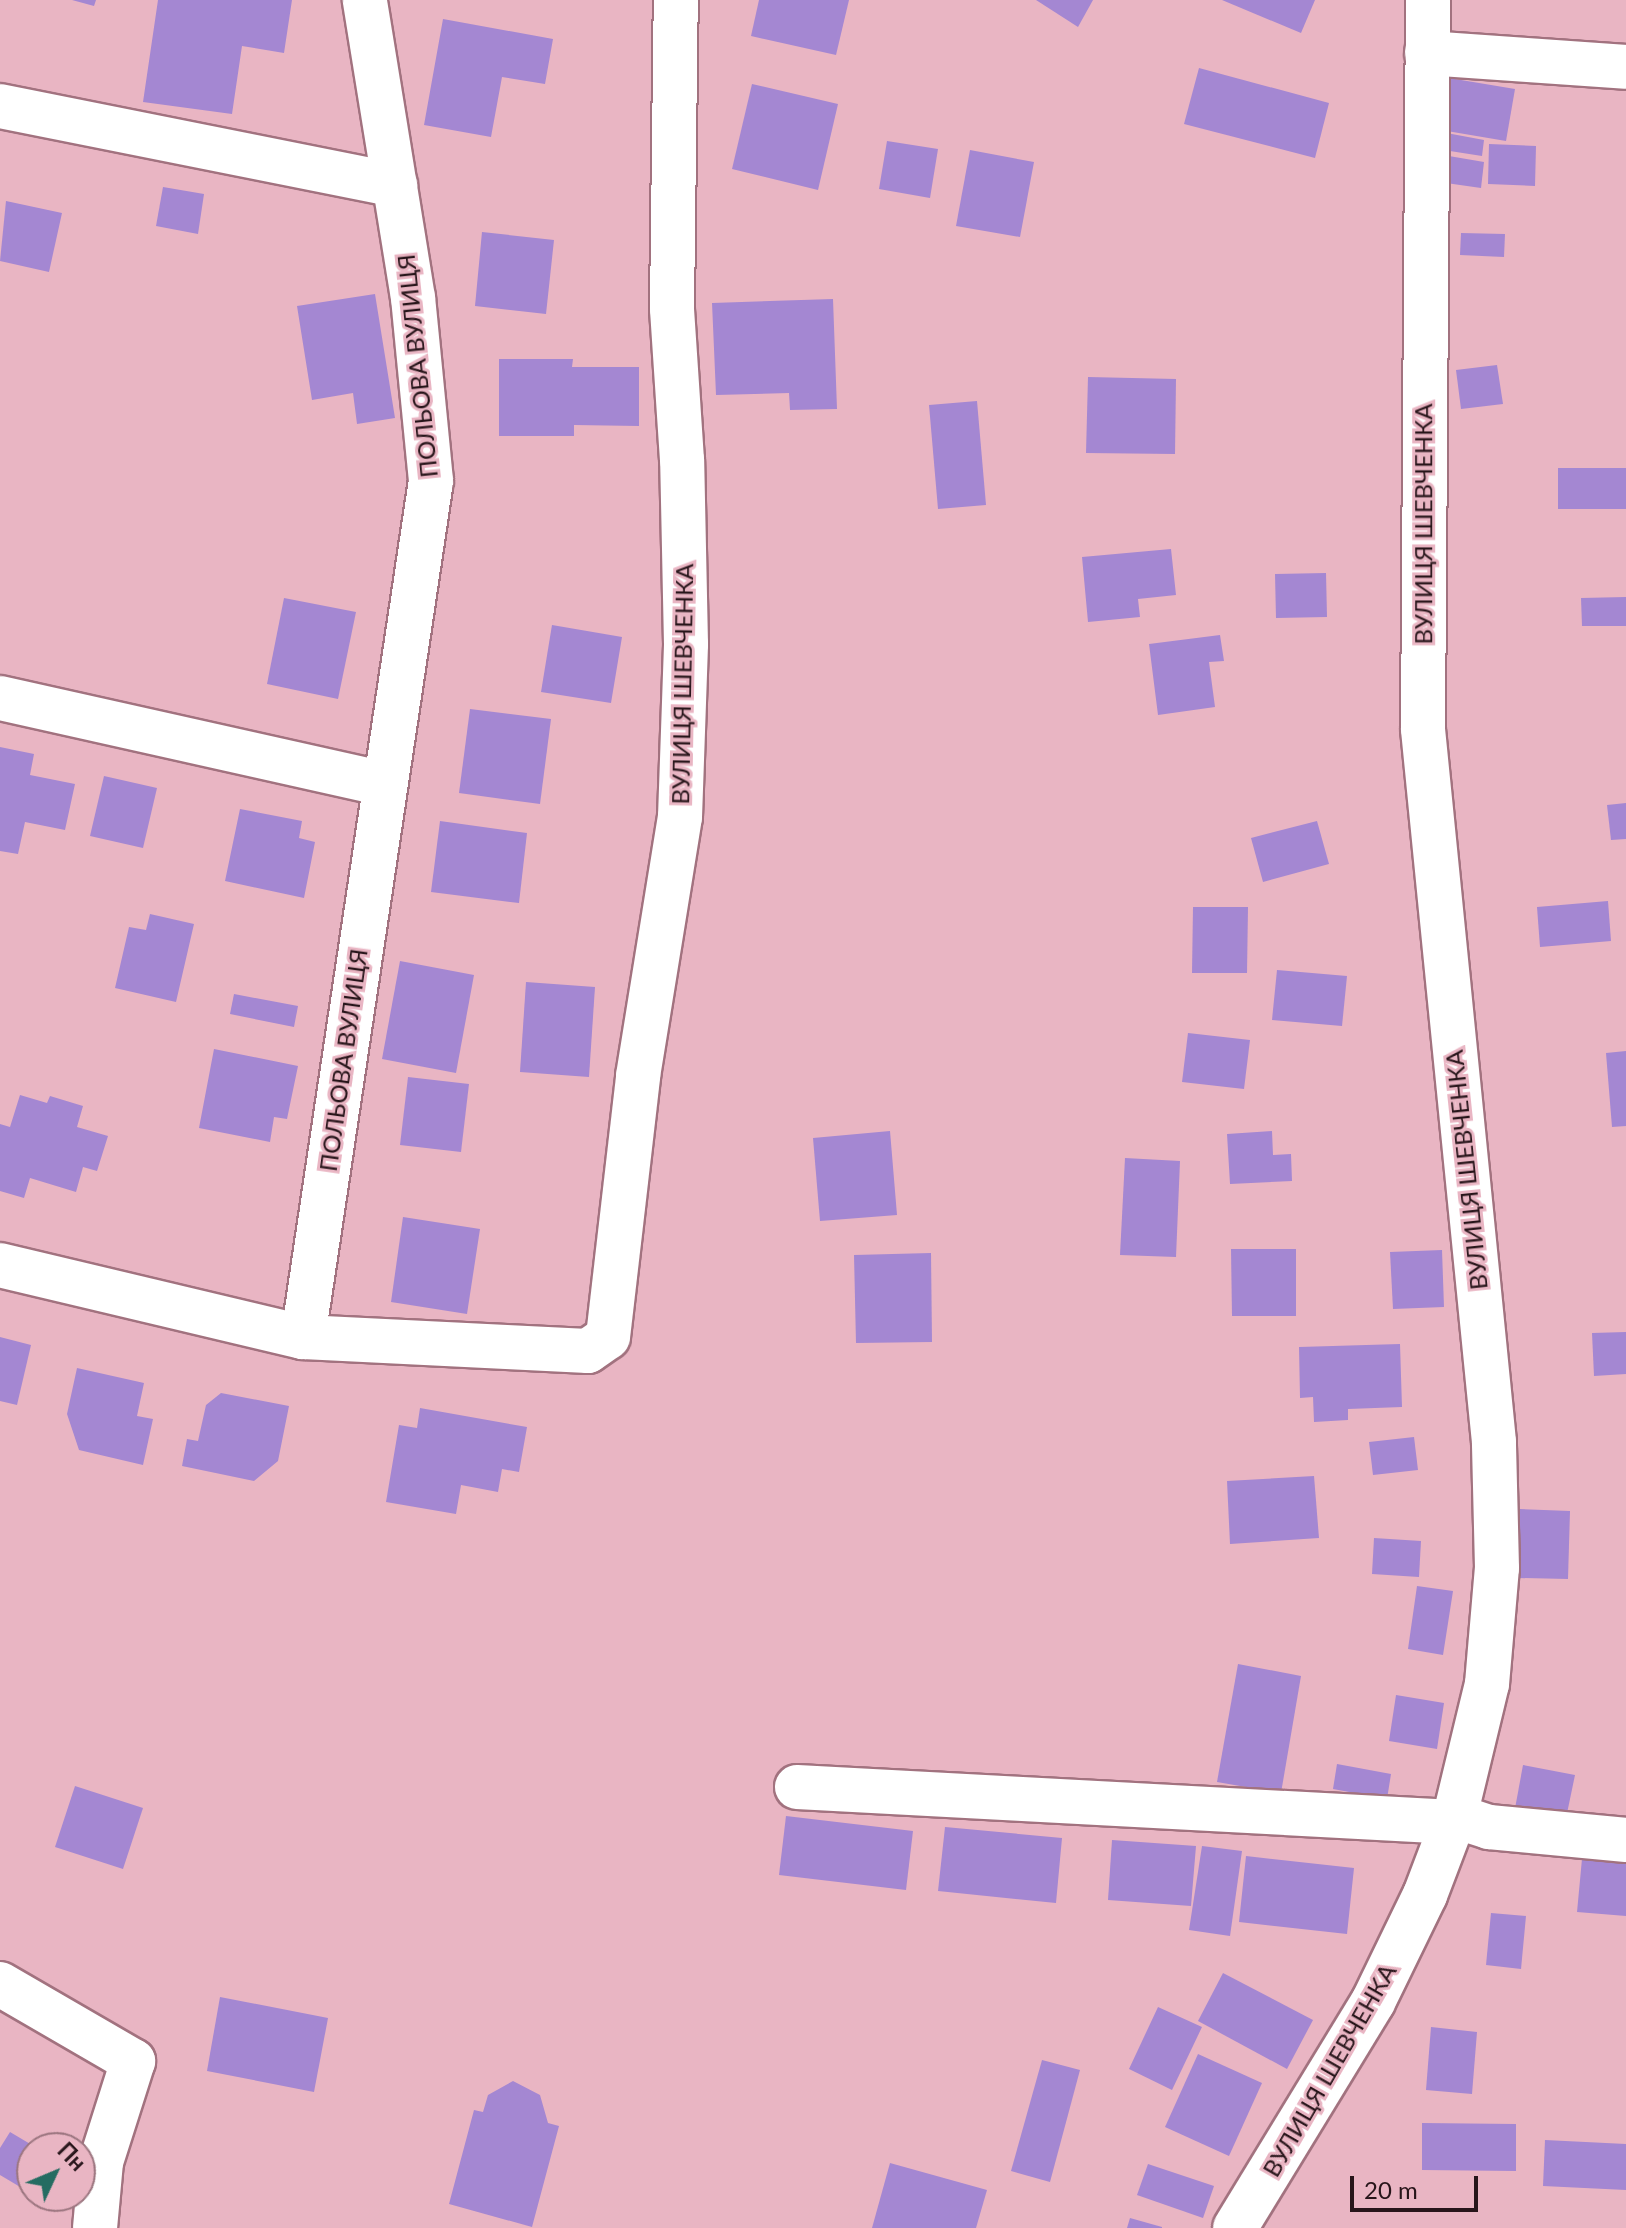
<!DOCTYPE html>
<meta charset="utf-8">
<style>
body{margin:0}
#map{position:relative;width:1626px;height:2228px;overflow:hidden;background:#e9b5c3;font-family:Lato,sans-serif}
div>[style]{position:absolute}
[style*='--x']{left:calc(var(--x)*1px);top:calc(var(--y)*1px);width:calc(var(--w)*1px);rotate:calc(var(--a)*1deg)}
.building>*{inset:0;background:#a487d2}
.roads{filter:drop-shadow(2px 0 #a2727f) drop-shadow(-2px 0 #a2727f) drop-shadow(0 2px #a2727f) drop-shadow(0 -2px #a2727f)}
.minor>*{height:44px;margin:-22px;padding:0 22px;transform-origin:22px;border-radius:22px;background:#fff}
span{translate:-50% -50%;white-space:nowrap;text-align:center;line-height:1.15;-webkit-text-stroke:6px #e9b5c3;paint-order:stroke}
.street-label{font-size:24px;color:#27151a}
.north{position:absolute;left:16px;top:2132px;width:80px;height:80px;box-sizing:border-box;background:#e9b5c3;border:2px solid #9b757f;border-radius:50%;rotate:46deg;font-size:22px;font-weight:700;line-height:32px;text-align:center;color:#27151a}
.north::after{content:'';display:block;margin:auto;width:28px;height:36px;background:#256c62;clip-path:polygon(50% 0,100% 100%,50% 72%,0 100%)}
.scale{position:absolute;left:1350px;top:2176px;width:128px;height:36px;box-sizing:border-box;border:4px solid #27151a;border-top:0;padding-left:10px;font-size:24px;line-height:28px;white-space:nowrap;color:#27151a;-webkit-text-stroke:6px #e9b5c3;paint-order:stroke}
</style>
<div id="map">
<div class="building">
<i style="clip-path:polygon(72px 0,96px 0,94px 6px)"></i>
<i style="clip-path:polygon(158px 0,292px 0,284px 53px,242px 46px,232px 114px,143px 102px)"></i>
<i style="clip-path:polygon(759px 0,849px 0,836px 55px,751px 36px)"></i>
<i style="clip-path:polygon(1036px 0,1093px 0,1078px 27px)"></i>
<i style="clip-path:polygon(1222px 0,1315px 0,1301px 33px)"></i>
<i style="clip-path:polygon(443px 19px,553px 39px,545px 84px,502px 77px,491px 137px,424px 125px)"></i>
<i style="clip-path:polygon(1199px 68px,1329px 103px,1315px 158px,1184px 124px)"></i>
<i style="clip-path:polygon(1449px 78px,1515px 89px,1506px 141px,1441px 130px)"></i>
<i style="clip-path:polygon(752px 84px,838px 104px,818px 190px,732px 169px)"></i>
<i style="clip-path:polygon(1441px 132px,1484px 140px,1482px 156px,1437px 149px)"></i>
<i style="clip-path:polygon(887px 141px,938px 149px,930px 198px,879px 189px)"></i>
<i style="clip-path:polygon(1489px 144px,1536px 146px,1535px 186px,1488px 184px)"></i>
<i style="clip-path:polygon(970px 150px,1034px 162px,1020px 237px,956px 226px)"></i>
<i style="clip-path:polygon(1443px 155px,1484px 162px,1481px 188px,1439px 182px)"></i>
<i style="clip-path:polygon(163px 187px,204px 194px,198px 234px,156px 226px)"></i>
<i style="clip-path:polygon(6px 201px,62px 213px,49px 272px,0 261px)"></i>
<i style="clip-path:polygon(482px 232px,554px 240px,546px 314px,475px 306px)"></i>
<i style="clip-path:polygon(1461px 233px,1505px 234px,1504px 257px,1460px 255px)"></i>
<i style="clip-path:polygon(375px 294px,395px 418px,357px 424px,353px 393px,312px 400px,297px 306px)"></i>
<i style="clip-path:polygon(833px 299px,837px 409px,790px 410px,789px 393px,716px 395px,712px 303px)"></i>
<i style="clip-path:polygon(499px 359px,573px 359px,572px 367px,639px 367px,639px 426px,574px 425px,574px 436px,499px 436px)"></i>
<i style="clip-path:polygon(1497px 365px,1503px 404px,1461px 409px,1456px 370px)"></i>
<i style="clip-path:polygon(1088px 377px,1176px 379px,1175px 454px,1086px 453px)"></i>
<i style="clip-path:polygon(977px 401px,986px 505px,938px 509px,929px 405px)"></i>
<i style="clip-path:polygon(1558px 468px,1626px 468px,1626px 509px,1558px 509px)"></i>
<i style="clip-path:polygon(1171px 549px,1176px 595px,1138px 599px,1140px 617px,1088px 622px,1082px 557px)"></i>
<i style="clip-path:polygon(1326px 573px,1327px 617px,1276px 618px,1275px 574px)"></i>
<i style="clip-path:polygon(1626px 597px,1626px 626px,1582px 626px,1581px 598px)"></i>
<i style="clip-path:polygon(284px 598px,356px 612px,338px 699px,267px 684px)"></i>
<i style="clip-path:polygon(552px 625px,622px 637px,611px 703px,541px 692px)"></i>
<i style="clip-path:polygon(1220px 635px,1224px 661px,1209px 662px,1215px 707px,1158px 715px,1149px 644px)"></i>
<i style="clip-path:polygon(470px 709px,551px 719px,540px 804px,459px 793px)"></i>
<i style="clip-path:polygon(0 747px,34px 754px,30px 775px,75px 784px,65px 830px,25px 822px,18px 854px,0 851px)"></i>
<i style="clip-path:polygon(104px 776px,157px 788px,143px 848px,90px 836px)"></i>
<i style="clip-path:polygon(1626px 803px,1626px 839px,1611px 840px,1607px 805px)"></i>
<i style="clip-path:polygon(240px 809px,302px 821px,299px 838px,315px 842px,304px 898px,225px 881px)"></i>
<i style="clip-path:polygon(440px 821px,527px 833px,519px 903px,431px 892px)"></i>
<i style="clip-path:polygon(1317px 821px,1329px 864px,1263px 882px,1251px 838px)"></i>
<i style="clip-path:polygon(1608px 901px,1611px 941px,1540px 947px,1537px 907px)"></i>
<i style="clip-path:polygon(1193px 907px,1248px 907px,1247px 973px,1192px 973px)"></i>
<i style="clip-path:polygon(150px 914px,194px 924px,176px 1002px,115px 988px,129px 927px,146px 930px)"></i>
<i style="clip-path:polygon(400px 961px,474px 975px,456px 1073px,382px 1059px)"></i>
<i style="clip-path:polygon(1277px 970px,1347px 976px,1342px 1026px,1272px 1020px)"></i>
<i style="clip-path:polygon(526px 982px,595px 987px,589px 1077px,520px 1072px)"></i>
<i style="clip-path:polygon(234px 994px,298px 1006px,294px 1027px,230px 1014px)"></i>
<i style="clip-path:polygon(1188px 1033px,1250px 1040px,1244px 1089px,1182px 1082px)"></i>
<i style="clip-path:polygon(214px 1049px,298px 1066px,287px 1119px,274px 1117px,270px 1142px,199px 1128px)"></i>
<i style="clip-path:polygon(1626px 1051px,1626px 1126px,1612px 1127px,1606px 1053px)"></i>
<i style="clip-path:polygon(408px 1077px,469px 1084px,461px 1152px,400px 1145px)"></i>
<i style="clip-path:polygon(20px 1095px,47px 1103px,50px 1096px,83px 1106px,77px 1127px,108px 1136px,97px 1171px,83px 1167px,76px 1192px,30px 1178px,24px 1198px,0 1191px,0 1124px,10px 1127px)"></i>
<i style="clip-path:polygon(890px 1131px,897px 1215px,820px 1221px,813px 1138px)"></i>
<i style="clip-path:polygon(1272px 1131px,1273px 1155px,1291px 1154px,1292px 1181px,1230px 1184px,1227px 1134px)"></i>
<i style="clip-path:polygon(1125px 1158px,1180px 1161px,1176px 1257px,1120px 1255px)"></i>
<i style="clip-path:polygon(403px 1217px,480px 1229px,467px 1314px,391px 1302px)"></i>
<i style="clip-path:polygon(1231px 1249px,1296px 1249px,1296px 1316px,1232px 1316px)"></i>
<i style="clip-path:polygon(1442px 1250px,1444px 1307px,1393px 1309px,1390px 1252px)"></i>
<i style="clip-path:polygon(931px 1253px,932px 1342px,856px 1343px,854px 1255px)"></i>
<i style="clip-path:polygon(1626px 1332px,1626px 1374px,1594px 1376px,1592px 1333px)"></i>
<i style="clip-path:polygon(0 1337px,31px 1345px,17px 1405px,0 1401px)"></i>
<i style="clip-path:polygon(1400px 1344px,1402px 1407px,1348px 1409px,1348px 1420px,1314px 1422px,1313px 1397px,1300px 1398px,1299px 1347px)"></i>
<i style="clip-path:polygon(77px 1368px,144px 1383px,137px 1416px,153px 1419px,143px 1465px,79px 1450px,67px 1414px)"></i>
<i style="clip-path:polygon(221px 1393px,289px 1406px,278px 1461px,254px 1481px,182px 1466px,187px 1439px,198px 1441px,206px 1405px)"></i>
<i style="clip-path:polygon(420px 1408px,527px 1427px,519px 1472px,502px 1469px,498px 1492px,461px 1485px,456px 1514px,386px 1502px,399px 1425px,417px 1428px)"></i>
<i style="clip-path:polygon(1414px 1437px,1418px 1470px,1373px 1475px,1369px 1442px)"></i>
<i style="clip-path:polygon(1314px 1476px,1319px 1538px,1230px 1544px,1227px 1481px)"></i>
<i style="clip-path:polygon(1520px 1509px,1570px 1511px,1568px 1579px,1518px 1578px)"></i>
<i style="clip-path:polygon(1374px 1538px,1421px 1541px,1419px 1577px,1372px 1574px)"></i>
<i style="clip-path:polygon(1417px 1586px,1453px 1591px,1443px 1655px,1408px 1649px)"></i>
<i style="clip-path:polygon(1238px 1664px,1301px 1676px,1281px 1793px,1217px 1782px)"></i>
<i style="clip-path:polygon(1396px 1695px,1444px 1703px,1437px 1749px,1389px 1741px)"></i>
<i style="clip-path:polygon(1337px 1764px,1391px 1774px,1387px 1799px,1333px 1789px)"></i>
<i style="clip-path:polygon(1523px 1765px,1575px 1775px,1565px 1823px,1514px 1814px)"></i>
<i style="clip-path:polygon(75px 1786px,143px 1808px,123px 1869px,55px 1847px)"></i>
<i style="clip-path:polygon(786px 1816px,913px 1831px,906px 1890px,779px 1875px)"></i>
<i style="clip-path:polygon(945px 1827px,1062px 1838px,1056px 1903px,938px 1891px)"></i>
<i style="clip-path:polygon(1112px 1840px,1196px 1846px,1191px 1906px,1108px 1900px)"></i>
<i style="clip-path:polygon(1202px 1846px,1242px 1851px,1230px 1936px,1189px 1930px)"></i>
<i style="clip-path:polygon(1246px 1856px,1354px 1868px,1347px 1934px,1239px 1922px)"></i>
<i style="clip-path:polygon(1582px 1859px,1626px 1863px,1626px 1916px,1577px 1912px)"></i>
<i style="clip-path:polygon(1491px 1913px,1526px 1916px,1521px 1969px,1486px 1965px)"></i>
<i style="clip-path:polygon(1223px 1973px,1313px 2020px,1287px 2069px,1198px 2021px)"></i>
<i style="clip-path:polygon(220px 1997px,328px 2018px,314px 2092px,207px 2071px)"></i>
<i style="clip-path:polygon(1158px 2007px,1202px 2027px,1172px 2090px,1129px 2069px)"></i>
<i style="clip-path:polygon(1431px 2027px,1477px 2032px,1472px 2094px,1426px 2090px)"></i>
<i style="clip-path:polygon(1198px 2054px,1262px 2083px,1229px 2156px,1165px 2127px)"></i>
<i style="clip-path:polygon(1042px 2060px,1080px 2070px,1050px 2182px,1011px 2171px)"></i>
<i style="clip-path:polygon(513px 2081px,540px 2095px,548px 2123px,559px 2126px,532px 2227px,449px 2204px,474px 2110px,483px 2112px,488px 2095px)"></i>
<i style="clip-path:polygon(1422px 2123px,1516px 2124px,1516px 2171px,1422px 2170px)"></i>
<i style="clip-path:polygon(10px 2132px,37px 2148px,32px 2148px,32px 2194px,0 2175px,0 2148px)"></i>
<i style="clip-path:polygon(1545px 2140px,1626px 2144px,1626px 2190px,1543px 2186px)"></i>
<i style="clip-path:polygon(890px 2163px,987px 2190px,976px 2228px,872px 2228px)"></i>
<i style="clip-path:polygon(1148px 2164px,1214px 2186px,1203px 2218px,1137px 2195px)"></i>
<i style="clip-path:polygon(1130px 2218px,1162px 2227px,1162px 2228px,1127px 2228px)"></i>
</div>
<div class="roads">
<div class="minor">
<i style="--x:1427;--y:53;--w:199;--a:4"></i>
<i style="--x:0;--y:106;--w:403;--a:11.3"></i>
<i style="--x:0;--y:698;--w:394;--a:12.6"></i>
<i style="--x:0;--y:1265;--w:311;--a:13.4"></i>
<i style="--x:303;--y:1337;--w:285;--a:2.8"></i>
<i style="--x:588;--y:1351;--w:24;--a:-35"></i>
<i style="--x:608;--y:1337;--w:263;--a:-83.4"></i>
<i style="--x:638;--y:1076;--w:262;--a:-80.8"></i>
<i style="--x:680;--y:817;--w:173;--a:-88"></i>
<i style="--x:686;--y:644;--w:184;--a:-91.2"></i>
<i style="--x:682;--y:460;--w:151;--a:-93.8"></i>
<i style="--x:672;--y:309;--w:309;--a:-89.3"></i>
<i style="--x:303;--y:1337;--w:866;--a:-81.5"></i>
<i style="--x:431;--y:481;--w:184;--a:-95.6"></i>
<i style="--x:413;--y:298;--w:302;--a:-99.2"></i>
<i style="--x:797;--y:1787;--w:657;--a:3.05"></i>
<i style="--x:1455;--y:1816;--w:36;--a:18"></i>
<i style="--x:1489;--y:1827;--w:138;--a:5.4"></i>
<i style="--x:0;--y:1984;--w:154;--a:30.1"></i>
<i style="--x:133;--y:2061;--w:106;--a:107.6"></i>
<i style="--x:101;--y:2162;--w:66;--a:95.2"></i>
<i style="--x:1235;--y:2228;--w:265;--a:-58.6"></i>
<i style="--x:1373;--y:2002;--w:119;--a:-64.1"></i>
<i style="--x:1425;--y:1895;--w:85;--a:-69.2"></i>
<i style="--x:1455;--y:1816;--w:136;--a:-76.4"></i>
<i style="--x:1487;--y:1684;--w:116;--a:-85.1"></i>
<i style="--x:1497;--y:1568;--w:126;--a:-91.4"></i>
<i style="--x:1494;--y:1442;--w:717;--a:-95.69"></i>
<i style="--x:1423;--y:729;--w:729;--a:-89.61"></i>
</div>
</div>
<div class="street-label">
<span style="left:417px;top:366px;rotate:-96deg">ПОЛЬОВА ВУЛИЦЯ</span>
<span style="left:1423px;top:524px;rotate:-90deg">ВУЛИЦЯ ШЕВЧЕНКА</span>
<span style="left:682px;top:684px;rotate:-89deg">ВУЛИЦЯ ШЕВЧЕНКА</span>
<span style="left:343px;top:1060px;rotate:-82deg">ПОЛЬОВА ВУЛИЦЯ</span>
<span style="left:1466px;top:1170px;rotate:-96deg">ВУЛИЦЯ ШЕВЧЕНКА</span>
<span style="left:1329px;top:2070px;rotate:-60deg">ВУЛИЦЯ ШЕВЧЕНКА</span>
</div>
<div class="north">Пн</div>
<div class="scale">20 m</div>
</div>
